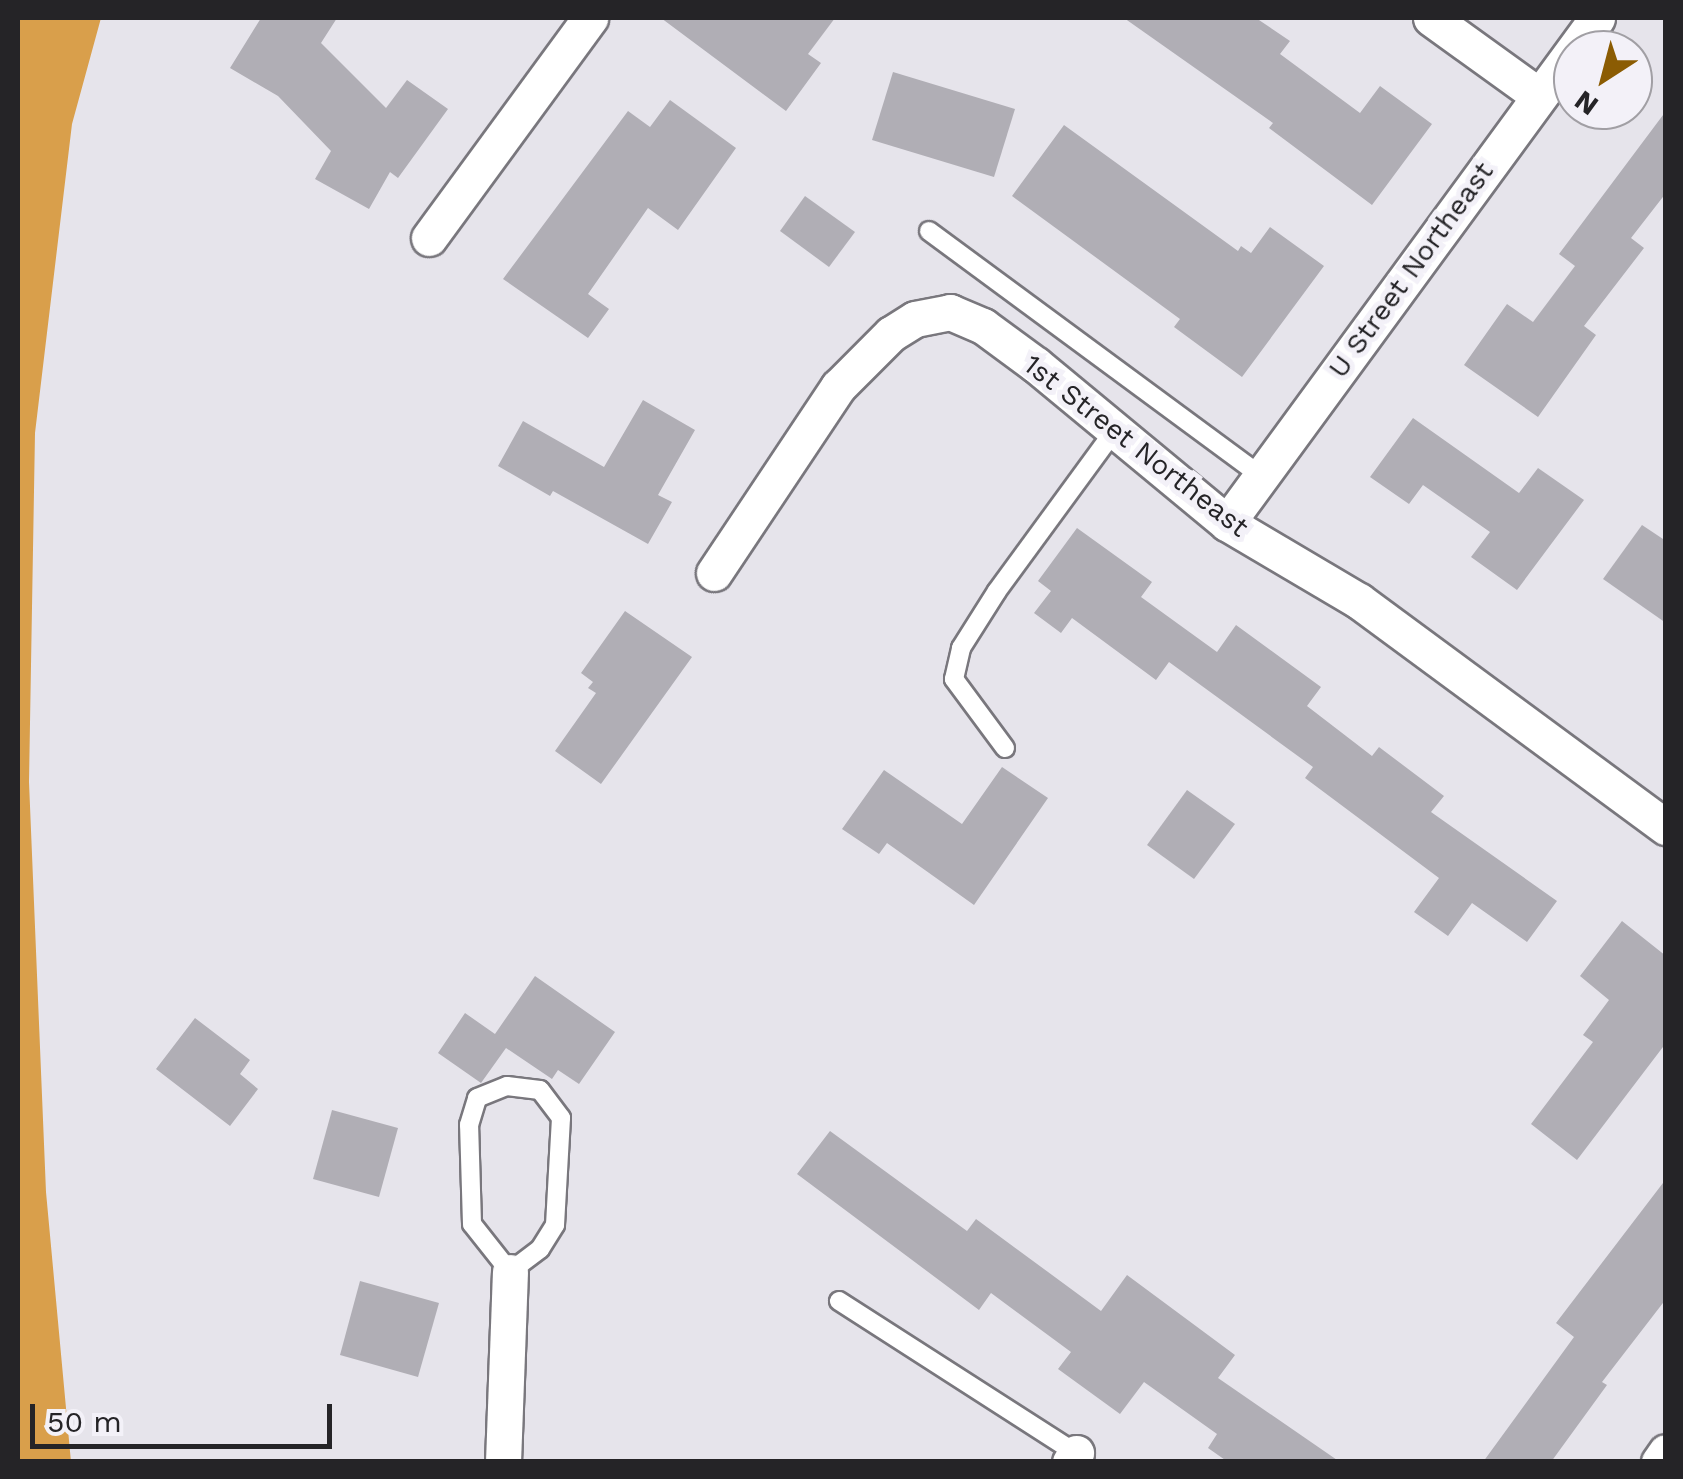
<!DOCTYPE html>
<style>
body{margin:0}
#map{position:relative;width:1683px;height:1479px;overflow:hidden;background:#e6e4eb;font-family:"Work Sans",sans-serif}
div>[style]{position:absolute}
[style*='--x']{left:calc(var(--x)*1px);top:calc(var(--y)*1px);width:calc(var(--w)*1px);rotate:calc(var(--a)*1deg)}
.water>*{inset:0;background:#d99f4b}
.building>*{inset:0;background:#b0aeb5}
.roads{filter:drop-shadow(2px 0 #79777d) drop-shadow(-2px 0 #79777d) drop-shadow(0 2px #79777d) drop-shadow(0 -2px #79777d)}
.lane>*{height:18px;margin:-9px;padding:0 9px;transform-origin:9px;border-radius:9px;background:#fff}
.street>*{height:35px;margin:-17.5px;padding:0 17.5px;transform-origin:17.5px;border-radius:17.5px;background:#fff}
span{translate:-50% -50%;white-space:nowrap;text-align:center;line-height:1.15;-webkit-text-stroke:10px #f3f1f8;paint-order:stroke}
.street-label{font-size:28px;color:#252427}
.frame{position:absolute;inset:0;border:20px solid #252427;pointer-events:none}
.north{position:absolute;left:1553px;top:30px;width:100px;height:100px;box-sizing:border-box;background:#f3f1f8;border:2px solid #a19fa4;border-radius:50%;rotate:216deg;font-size:28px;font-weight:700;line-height:40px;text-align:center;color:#252427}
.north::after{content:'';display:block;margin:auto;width:35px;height:45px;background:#8b5c03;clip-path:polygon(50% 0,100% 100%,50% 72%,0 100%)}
.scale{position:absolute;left:30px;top:1404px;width:302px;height:45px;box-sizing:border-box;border:5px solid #252427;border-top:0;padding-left:12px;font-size:30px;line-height:35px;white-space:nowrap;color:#252427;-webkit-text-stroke:8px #f3f1f8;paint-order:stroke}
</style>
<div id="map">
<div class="water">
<i style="clip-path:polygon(18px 18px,101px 18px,72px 124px,35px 433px,29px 782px,46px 1192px,71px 1462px,18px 1461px)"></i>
</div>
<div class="building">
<i style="clip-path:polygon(261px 18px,337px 18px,321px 43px,386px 108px,407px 80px,448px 109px,398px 178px,390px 172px,369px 209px,315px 179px,331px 151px,278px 96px,230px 68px)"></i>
<i style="clip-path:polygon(661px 18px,835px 18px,808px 54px,821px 63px,786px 111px)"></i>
<i style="clip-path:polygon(1124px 18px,1256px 18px,1290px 41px,1280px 54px,1360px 113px,1380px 86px,1432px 124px,1372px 205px,1269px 128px,1273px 123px)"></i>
<i style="clip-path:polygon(893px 72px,1015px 109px,994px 177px,872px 140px)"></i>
<i style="clip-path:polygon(670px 100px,736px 148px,678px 230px,648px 208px,588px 294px,609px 309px,588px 338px,503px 279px,628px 111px,650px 127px)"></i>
<i style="clip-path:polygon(1666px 111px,1666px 193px,1631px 238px,1644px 248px,1584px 326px,1596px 335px,1538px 417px,1464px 365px,1507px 304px,1533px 322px,1575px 266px,1559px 254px)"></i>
<i style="clip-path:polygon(1064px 125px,1238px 251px,1241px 246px,1251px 253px,1270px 227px,1324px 266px,1242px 377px,1174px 327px,1180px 319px,1012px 196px)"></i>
<i style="clip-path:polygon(805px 196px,855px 232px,829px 267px,780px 231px)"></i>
<i style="clip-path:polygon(643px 400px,695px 430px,658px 495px,672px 502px,648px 544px,553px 491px,550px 496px,498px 466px,523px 421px,604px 467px)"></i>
<i style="clip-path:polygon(1413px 418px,1519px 493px,1538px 468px,1584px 500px,1517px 590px,1471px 557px,1490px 532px,1423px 485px,1409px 504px,1370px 477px)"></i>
<i style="clip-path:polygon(1642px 525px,1666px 541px,1666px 623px,1603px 579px)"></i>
<i style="clip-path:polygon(1077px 528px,1152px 582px,1141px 597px,1217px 652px,1236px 625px,1321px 687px,1307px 706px,1372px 756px,1379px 747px,1444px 796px,1431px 812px,1557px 901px,1527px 942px,1472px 903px,1448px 936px,1414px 912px,1439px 878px,1305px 778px,1313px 767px,1169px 662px,1156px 680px,1072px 618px,1061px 633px,1034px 613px,1051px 591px,1038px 581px)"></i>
<i style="clip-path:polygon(625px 611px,692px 657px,601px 784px,555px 751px,596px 693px,588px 688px,593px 682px,581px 673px)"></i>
<i style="clip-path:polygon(1002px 767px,1048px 798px,974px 905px,887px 843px,879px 854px,842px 829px,884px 770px,962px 824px)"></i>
<i style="clip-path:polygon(1187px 790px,1235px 824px,1194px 879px,1147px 845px)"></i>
<i style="clip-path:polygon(1622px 921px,1666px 956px,1666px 1043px,1577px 1160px,1531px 1124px,1593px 1042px,1583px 1035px,1609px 1000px,1580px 976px)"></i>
<i style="clip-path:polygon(535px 976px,615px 1032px,579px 1084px,558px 1070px,552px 1079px,506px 1048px,481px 1083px,438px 1053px,465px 1013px,495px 1034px)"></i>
<i style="clip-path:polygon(195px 1018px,250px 1060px,240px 1074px,258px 1089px,230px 1126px,156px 1069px)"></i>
<i style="clip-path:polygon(332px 1110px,398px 1128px,379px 1197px,313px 1179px)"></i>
<i style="clip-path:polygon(830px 1131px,967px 1231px,976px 1219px,1101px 1311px,1127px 1275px,1235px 1355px,1218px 1378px,1340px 1462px,1228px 1462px,1208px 1448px,1217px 1434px,1144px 1382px,1120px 1414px,1058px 1369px,1071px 1352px,991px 1293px,979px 1310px,797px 1174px)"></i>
<i style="clip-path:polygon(1666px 1179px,1666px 1299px,1602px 1382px,1607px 1385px,1551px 1462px,1483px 1462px,1574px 1337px,1556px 1323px)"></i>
<i style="clip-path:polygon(360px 1281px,439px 1303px,418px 1377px,340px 1355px)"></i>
</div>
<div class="roads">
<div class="lane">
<i style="--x:929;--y:231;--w:413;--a:36.4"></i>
<i style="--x:1005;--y:748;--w:86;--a:-126.5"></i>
<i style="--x:954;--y:679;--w:32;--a:-77"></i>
<i style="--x:961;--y:648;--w:67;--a:-57.7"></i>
<i style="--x:997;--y:591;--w:200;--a:-53.8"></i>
<i style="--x:507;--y:1086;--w:33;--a:7"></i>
<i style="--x:540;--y:1090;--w:35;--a:53"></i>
<i style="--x:561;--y:1118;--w:107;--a:93.2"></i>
<i style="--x:555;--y:1225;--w:28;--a:122"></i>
<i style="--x:540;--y:1249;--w:38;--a:143"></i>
<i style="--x:510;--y:1272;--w:61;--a:-128.4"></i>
<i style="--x:472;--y:1224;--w:99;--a:-91.7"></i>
<i style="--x:469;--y:1125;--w:28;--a:-73"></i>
<i style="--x:477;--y:1098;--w:32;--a:-22"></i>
<i style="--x:839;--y:1301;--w:282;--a:32.7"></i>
</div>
<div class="street">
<i style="--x:1431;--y:18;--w:133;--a:35.8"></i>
<i style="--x:429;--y:238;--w:273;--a:-53.8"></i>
<i style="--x:1227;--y:523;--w:626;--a:-53.77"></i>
<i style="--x:714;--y:573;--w:224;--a:-56.3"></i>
<i style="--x:838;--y:387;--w:75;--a:-45"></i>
<i style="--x:891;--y:334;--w:28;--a:-32"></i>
<i style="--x:915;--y:319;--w:36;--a:-11"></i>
<i style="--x:950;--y:312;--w:36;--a:23"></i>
<i style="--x:983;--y:326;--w:66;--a:36.3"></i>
<i style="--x:1036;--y:365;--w:248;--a:39.6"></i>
<i style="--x:1227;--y:523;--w:153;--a:30.6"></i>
<i style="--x:1359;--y:601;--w:381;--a:36.4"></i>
<i style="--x:503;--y:1462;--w:190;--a:-87.9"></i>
<i style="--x:1070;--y:1462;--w:11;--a:-56"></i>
<i style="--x:1659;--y:1462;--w:12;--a:-55"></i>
</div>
</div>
<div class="street-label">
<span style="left:1411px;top:270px;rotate:-54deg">U Street Northeast</span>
<span style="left:1136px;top:446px;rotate:38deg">1st Street Northeast</span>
</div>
<div class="frame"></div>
<div class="north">N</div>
<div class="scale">50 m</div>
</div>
